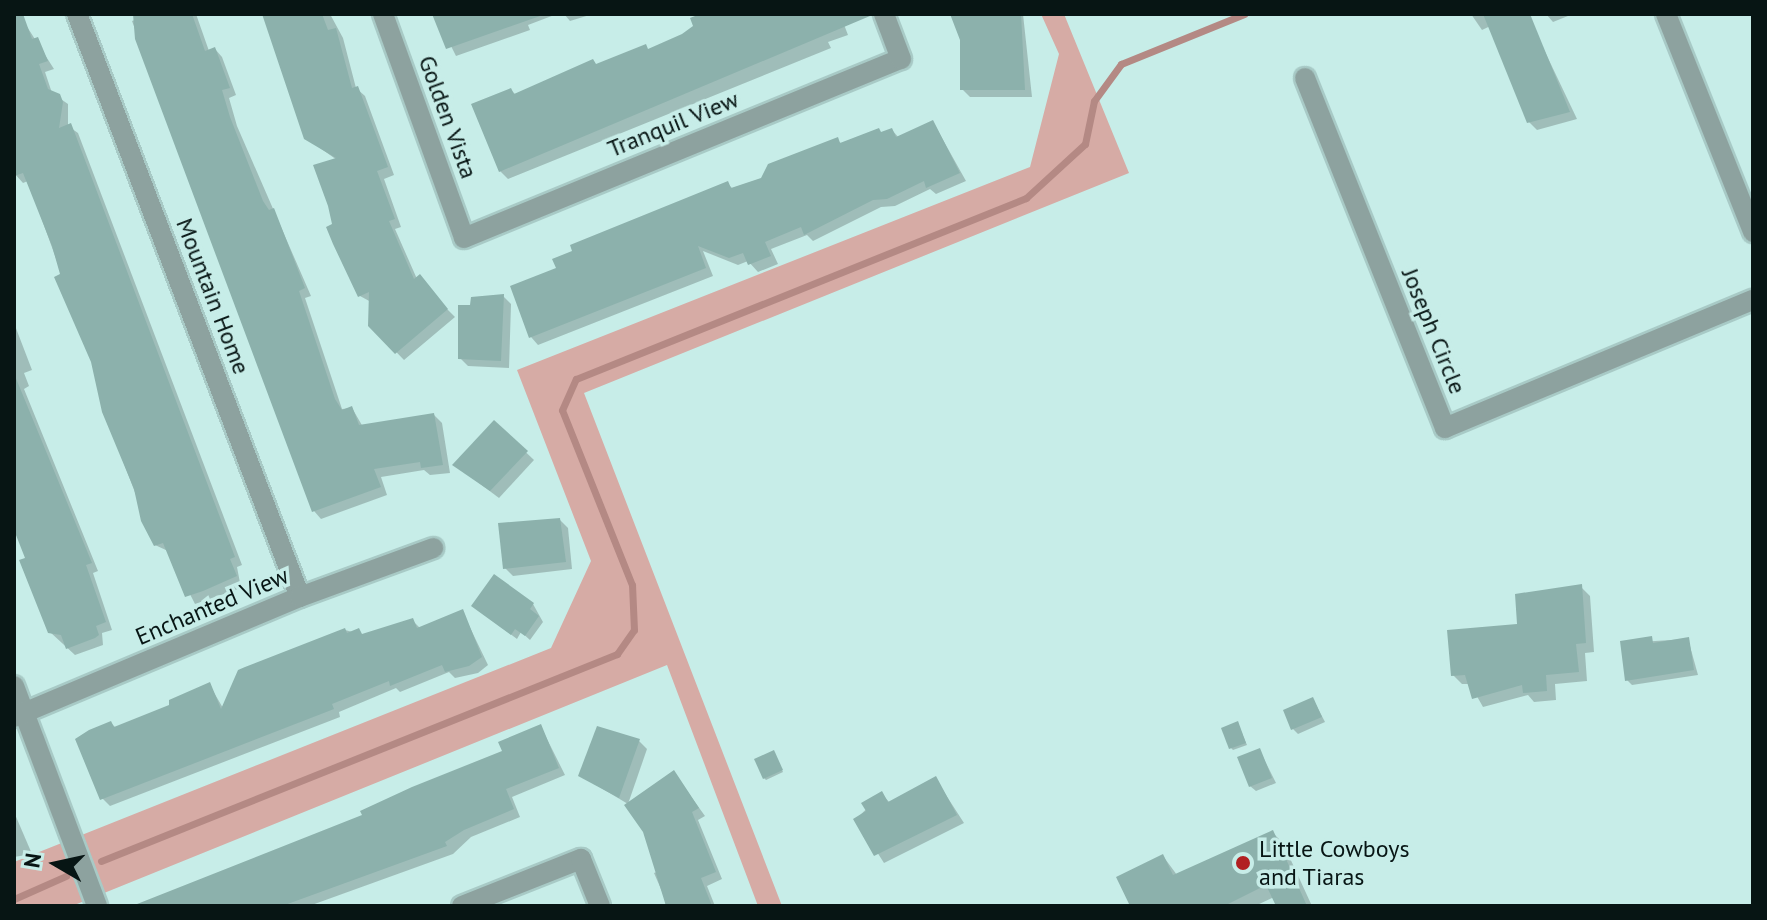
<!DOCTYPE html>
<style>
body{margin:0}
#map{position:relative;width:1767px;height:920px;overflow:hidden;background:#c7ede8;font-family:"PT Sans",sans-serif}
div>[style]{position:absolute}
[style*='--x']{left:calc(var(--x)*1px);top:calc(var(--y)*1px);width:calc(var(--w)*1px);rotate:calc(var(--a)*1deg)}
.green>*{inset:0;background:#d6aba5}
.shadow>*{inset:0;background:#0003}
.stream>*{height:7px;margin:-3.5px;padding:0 3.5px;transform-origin:3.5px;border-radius:3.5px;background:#b48984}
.building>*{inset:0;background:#8cb1ac}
.roads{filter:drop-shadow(2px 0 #a8cac6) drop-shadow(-2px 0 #a8cac6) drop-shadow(0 2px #a8cac6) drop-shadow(0 -2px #a8cac6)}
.street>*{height:20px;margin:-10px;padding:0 10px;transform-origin:10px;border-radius:10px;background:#8da29f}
.dots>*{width:22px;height:22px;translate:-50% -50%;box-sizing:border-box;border:4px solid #c7ede8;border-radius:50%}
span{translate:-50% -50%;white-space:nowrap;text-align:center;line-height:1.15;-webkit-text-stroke:7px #c7ede8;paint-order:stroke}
.street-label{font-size:24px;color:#071514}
.poi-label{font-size:24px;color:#071514}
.left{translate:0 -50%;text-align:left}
.frame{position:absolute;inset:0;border:16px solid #071514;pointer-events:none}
.north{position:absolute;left:16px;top:824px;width:80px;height:80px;-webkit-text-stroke:6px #c7ede8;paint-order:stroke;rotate:279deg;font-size:22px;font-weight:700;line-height:32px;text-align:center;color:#071514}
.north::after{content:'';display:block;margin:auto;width:28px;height:36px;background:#071514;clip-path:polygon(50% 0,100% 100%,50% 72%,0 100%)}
</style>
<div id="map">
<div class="green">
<i style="clip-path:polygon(1041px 14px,1064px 14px,1129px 173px,584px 393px,782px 906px,758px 906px,667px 665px,72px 906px,14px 906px,14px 862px,551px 648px,591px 561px,517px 370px,1030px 167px,1059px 54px)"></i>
</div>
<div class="shadow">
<i style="clip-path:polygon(151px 14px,196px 14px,209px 51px,215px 49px,222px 57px,236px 95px,229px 98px,237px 126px,311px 296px,305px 298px,342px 409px,352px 408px,363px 427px,434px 415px,442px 423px,450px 473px,430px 475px,424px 470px,381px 477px,387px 495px,321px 519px,314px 511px,132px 21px)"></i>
<i style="clip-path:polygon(264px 14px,330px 14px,343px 38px,356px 88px,365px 96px,394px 175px,384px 179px,401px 227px,395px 229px,417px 279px,455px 317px,404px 360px,370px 325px,371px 302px,360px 296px,329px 228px,334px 226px,337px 160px,306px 138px)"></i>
<i style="clip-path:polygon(435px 14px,557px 14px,528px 25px,530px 30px,456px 56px)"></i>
<i style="clip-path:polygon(564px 14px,593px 14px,570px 21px)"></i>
<i style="clip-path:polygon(703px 14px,840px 14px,848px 35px,828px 42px,831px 48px,508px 179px,500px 171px,511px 90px,516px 95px,649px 50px,683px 36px,695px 27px,692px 19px)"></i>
<i style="clip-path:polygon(952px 14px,1023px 14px,1032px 97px,970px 97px,962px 89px,962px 39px)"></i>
<i style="clip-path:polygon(1471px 14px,1503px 14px,1505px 19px,1482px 30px)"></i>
<i style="clip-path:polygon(1546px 14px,1573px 14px,1553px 22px)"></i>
<i style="clip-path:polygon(24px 22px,54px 69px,45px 72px,52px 93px,68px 104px,68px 126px,78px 133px,242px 565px,237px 567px,241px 588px,195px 604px,168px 551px,155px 545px,104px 411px,93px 361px,28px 181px,23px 183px,14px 173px,14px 25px)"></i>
<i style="clip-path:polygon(1537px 35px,1577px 119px,1537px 130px,1529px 122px)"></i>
<i style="clip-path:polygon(933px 122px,966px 181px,936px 194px,930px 189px,895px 206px,881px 207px,813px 241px,807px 235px,771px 249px,778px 264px,758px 272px,748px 261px,738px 265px,703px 251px,713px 276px,538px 345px,531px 337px,558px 269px,728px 184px,733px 189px,762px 179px,837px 140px,842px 144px,892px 130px,899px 138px)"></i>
<i style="clip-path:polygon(503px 296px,511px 304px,509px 368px,468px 366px,460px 358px,472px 307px)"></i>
<i style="clip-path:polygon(14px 323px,32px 370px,24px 373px,29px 386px,24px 389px,98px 571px,93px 573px,112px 630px,102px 633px,103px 645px,75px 655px,50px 632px,14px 518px)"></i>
<i style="clip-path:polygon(494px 422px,534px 460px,499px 498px,455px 465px)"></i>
<i style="clip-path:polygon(560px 520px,568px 528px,572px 569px,513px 576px,505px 568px)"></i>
<i style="clip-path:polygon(1581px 587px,1590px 596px,1594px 652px,1585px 653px,1587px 681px,1555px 684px,1556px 700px,1534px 702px,1528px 695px,1483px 707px,1470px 684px,1462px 684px,1453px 675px)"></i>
<i style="clip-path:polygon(533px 604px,543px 622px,530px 640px,521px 632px,517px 639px,479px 611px)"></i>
<i style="clip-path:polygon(462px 611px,488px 665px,478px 673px,455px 678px,449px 672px,400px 692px,396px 688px,339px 712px,340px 717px,110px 806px,102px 798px,111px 723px,116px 728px,171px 706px,209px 684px,223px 708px,345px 630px,364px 635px,412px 620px,421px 629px)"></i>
<i style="clip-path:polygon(1688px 639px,1698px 675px,1632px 685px,1627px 680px,1622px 643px)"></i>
<i style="clip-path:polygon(1313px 699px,1325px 722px,1298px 734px,1293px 729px)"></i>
<i style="clip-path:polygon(1238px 724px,1247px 745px,1233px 750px,1231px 748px)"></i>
<i style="clip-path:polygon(541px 727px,565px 775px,512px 797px,520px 817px,471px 837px,453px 854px,309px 906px,143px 906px,365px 816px,505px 752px)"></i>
<i style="clip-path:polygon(598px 729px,639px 741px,647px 749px,628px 804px,581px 776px)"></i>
<i style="clip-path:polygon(1260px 751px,1276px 783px,1256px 791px,1250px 786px)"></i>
<i style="clip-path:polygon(775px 755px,783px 772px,766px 780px,764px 778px)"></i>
<i style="clip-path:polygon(674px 773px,705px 816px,698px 820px,722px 879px,707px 886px,715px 906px,660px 906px,667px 903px,654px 873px,659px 871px)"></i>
<i style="clip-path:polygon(935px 778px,964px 823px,884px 863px,856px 819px,882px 794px,890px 803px)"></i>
<i style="clip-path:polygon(14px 812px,32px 854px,14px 857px)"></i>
<i style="clip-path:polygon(1272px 832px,1283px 843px,1312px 906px,1279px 906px,1274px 897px,1255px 906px,1133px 906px,1163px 856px,1177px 875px)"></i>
</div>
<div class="stream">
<i style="--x:101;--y:861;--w:556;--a:-21.86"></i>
<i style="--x:617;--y:654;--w:29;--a:-55"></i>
<i style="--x:634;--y:630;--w:45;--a:-92.5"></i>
<i style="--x:632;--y:585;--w:188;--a:-111.8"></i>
<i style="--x:562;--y:410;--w:34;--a:-66"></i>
<i style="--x:576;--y:379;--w:485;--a:-21.9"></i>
<i style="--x:1026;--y:198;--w:80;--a:-42.5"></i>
<i style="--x:1085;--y:144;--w:44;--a:-78.2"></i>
<i style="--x:1094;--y:101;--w:46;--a:-53.9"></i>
<i style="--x:1121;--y:64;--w:133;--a:-22.1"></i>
<i style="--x:14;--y:899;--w:57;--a:-23.9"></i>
</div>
<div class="building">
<i style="clip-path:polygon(14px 14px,23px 14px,32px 39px,38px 37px,48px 61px,39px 64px,48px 89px,60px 94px,63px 102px,59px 128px,71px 123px,235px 557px,230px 559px,237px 576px,203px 591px,185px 597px,163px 543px,154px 546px,141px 521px,134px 489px,102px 412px,91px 362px,54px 277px,60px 274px,52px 246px,23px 173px,14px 176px)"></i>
<i style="clip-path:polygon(133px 14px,192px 14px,205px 51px,215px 47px,230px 88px,222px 90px,230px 117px,263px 201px,269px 210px,274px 208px,305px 288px,299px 291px,335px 399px,342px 410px,352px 406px,359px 425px,434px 413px,443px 465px,421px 468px,420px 462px,374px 469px,381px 487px,312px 512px,135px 39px)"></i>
<i style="clip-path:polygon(262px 14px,322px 14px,328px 30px,336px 28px,352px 88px,358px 86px,388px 167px,377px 171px,395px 219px,389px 221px,414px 279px,420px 274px,448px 309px,395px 354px,368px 326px,369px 292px,358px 297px,333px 244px,326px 227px,332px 224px,328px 206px,313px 165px,336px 158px,304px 139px)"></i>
<i style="clip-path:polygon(432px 14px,543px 14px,543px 15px,446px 49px)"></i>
<i style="clip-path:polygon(700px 14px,870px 16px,499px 172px,471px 104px,511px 88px,514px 94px,593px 59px,596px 64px,646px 44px,648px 49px,682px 34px,693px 26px,690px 18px)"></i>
<i style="clip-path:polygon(950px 14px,1021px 14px,1025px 90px,960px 90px,960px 40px)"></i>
<i style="clip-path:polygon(1483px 14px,1530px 14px,1570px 112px,1527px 123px)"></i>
<i style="clip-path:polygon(933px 120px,960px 173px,926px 188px,924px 181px,887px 199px,873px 200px,804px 235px,801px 227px,765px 242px,771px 256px,748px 265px,743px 253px,729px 258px,698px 246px,706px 268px,529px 338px,510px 286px,556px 268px,552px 259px,572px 251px,570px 245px,728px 181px,731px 188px,761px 178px,768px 164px,838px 137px,840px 143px,879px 128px,881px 132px,892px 128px,896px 137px)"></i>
<i style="clip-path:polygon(504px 294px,501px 361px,458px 359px,458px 305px,470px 305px,471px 297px)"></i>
<i style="clip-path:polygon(15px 376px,92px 563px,86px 565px,106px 622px,96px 626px,99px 635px,95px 638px,66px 649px,61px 635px,48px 633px,19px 560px,25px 558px,14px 530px)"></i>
<i style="clip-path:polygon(494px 420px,528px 451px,490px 491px,452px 465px)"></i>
<i style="clip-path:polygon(560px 518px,566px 562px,503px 569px,498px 523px)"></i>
<i style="clip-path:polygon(494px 574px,534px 603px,530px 609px,539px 616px,525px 636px,515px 629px,511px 635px,471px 606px)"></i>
<i style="clip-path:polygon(1582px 584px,1586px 643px,1576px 644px,1579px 672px,1546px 675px,1547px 691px,1523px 693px,1522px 685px,1472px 699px,1465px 675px,1451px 676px,1447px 630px,1517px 624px,1515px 594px)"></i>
<i style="clip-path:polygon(463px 609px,482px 657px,469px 666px,445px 672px,442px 665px,390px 686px,389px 681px,332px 704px,334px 709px,100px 800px,75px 739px,89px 730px,111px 721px,114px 727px,169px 705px,169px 700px,210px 682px,221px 709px,238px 670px,245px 667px,345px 628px,347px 633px,359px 628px,362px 634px,413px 618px,417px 628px)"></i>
<i style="clip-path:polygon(1652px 636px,1653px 643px,1689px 637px,1694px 670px,1625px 681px,1620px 641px)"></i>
<i style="clip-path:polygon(1313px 697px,1322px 717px,1291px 730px,1283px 710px)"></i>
<i style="clip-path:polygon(1238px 721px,1246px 743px,1229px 749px,1221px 728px)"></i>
<i style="clip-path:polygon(541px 724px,559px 768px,506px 789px,514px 809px,464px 830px,445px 842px,447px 846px,282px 906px,132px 906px,362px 815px,360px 811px,412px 787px,502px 751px,498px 742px)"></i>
<i style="clip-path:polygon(597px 726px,640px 739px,619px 798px,578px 776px)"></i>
<i style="clip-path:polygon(1260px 748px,1272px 778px,1249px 787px,1237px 757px)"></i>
<i style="clip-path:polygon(774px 750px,783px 770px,763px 779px,754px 759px)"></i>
<i style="clip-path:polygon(674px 770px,699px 808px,692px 812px,716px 872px,701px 878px,712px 906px,666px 906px,643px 832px,624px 805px)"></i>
<i style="clip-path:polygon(936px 776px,957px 815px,874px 856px,853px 819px,866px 811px,861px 803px,882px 791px,888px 802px)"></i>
<i style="clip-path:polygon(1273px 830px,1307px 906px,1276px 906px,1266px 885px,1224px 906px,1130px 906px,1116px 877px,1163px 854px,1173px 875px)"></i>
</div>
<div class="roads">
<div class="street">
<i style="--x:77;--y:14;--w:624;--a:69.07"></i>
<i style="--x:383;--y:14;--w:238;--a:70.1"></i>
<i style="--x:464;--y:238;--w:472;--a:-22.3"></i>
<i style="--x:901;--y:59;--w:48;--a:-110.7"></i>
<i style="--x:1666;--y:14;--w:235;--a:68.2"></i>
<i style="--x:1305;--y:78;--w:377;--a:68.2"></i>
<i style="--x:1445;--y:428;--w:334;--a:-22.6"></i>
<i style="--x:14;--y:686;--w:235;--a:69.3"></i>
<i style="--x:14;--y:717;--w:310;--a:-22.8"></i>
<i style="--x:300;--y:597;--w:142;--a:-20.2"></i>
<i style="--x:462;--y:906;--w:128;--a:-21.6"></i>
<i style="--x:581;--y:859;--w:51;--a:68"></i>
</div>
</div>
<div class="dots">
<i style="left:1243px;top:863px;background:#b12022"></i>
</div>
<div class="street-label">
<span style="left:448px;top:117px;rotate:70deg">Golden Vista</span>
<span style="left:673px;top:124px;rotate:-22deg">Tranquil View</span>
<span style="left:213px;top:296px;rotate:69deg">Mountain Home</span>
<span style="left:1434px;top:331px;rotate:68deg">Joseph Circle</span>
<span style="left:212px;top:606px;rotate:-23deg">Enchanted View</span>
</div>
<div class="poi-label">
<span class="left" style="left:1259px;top:863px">Little Cowboys<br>and Tiaras</span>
</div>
<div class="frame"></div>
<div class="north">N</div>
</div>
